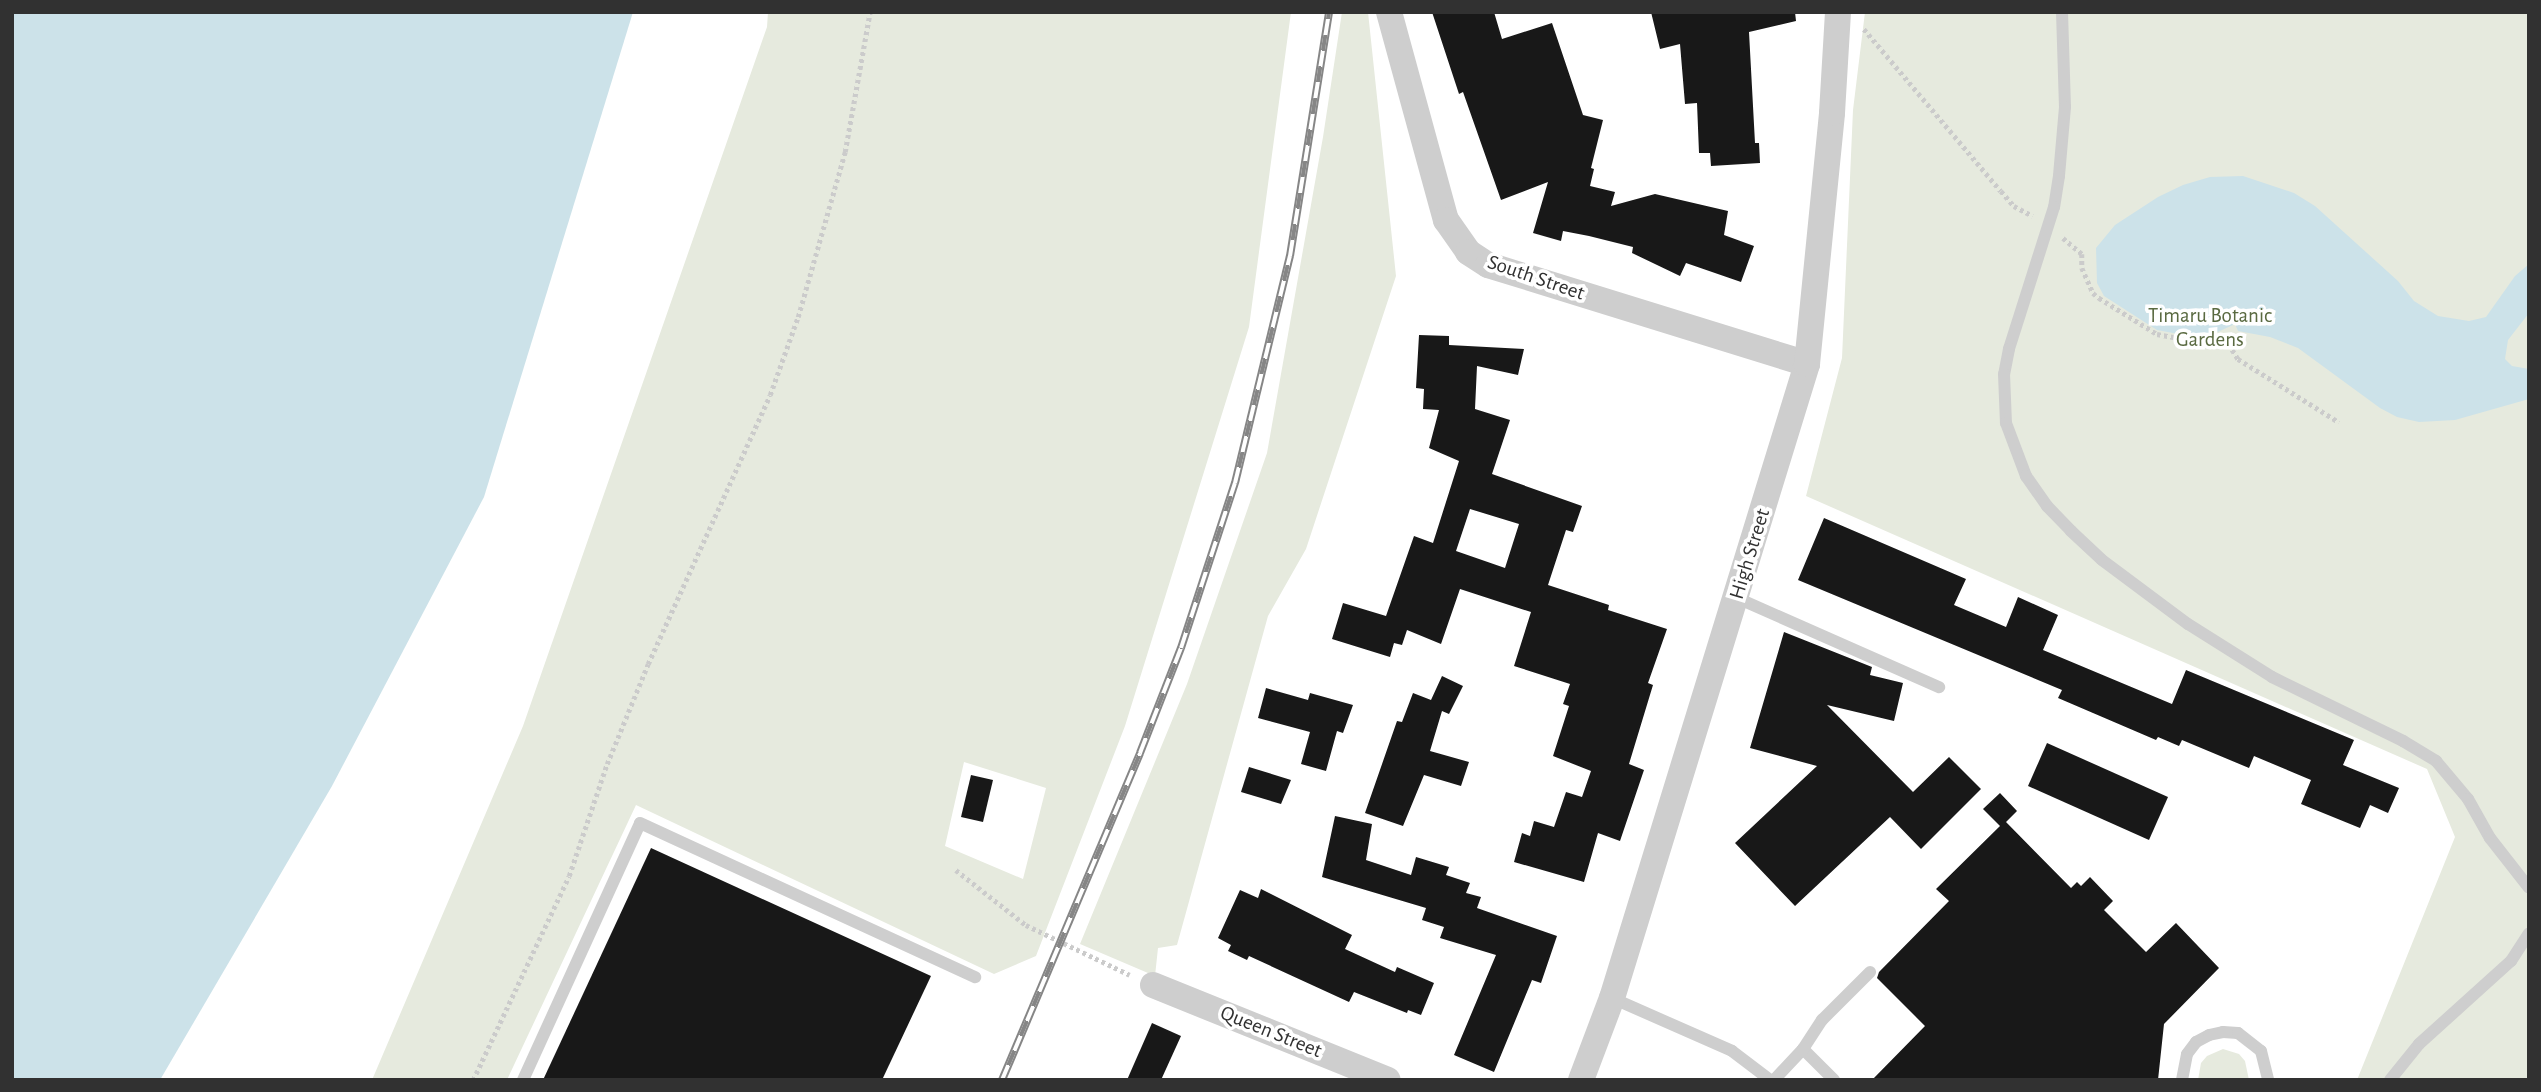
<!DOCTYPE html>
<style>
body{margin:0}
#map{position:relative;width:2541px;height:1092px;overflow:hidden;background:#fff;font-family:"Alegreya Sans",sans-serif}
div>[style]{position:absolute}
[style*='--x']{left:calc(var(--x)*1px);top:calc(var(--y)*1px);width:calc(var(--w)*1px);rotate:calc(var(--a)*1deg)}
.green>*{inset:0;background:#e6eade}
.water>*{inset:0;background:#cce2e9}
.building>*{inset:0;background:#181818}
.path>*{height:4.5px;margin-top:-2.25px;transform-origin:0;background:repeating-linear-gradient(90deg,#cbcbcb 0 3.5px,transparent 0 7px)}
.lane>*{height:12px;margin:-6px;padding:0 6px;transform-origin:6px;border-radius:6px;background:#cecece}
.street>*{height:26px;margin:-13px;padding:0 13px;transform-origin:13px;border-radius:13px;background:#cecece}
.rail>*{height:8px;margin-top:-4px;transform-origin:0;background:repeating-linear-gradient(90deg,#fff 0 16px,#868686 0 32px);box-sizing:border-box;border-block:2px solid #868686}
span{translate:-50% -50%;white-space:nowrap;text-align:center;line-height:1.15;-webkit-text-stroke:7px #fff;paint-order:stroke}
.street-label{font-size:21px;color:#313131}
.park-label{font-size:21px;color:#5a6a41}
.frame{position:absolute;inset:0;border:14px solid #313131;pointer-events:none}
</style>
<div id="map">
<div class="green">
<i style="clip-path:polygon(evenodd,768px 12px,1291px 12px,1249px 327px,1125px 726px,1036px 956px,994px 974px,636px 805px,507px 1080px,372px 1080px,523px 726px,767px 27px,768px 12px,964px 762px,1046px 788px,1023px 879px,945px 846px,964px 762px)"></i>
<i style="clip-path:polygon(1342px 12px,1368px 12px,1396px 276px,1306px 549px,1268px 616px,1177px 945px,1158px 948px,1155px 976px,1080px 944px,1187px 684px,1267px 453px,1323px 137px)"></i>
<i style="clip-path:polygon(1865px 12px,2529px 12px,2529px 1080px,2357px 1080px,2455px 837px,2427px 769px,1806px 496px,1842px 358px,1853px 110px)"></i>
<i style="clip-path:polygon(2223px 1049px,2239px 1054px,2245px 1061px,2249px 1080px,2198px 1080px,2201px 1063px,2207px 1056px)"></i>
</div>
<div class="water">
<i style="clip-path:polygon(12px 12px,633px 12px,484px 497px,332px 786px,160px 1080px,12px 1080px)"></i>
<i style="clip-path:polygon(2243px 176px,2294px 193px,2315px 206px,2398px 281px,2414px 301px,2438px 316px,2469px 321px,2486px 317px,2515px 276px,2529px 264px,2529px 313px,2508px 340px,2505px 359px,2512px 366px,2529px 369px,2529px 399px,2455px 420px,2419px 422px,2397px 417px,2380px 408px,2298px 348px,2270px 337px,2238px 331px,2235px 324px,2209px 336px,2210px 340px,2157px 330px,2104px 296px,2097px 283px,2096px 248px,2115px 225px,2158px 197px,2183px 185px,2210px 177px)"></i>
</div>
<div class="building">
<i style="clip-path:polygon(1432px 12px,1494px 12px,1502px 39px,1552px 23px,1583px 115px,1603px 120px,1591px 168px,1594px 169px,1590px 186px,1615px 192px,1611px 206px,1655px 194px,1728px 211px,1724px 235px,1754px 246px,1741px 282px,1686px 263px,1680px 276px,1632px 253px,1633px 247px,1589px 236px,1563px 231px,1561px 241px,1533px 233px,1548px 182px,1501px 200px,1463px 92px,1459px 94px)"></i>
<i style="clip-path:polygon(1651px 12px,1795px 12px,1796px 21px,1749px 32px,1755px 143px,1759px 143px,1760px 163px,1711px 166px,1710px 153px,1699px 153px,1697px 103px,1685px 104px,1680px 44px,1660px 49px)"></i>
<i style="clip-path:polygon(evenodd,1419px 335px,1449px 336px,1449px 345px,1524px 349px,1518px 375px,1477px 366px,1475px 409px,1510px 420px,1492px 474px,1582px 506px,1573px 532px,1566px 530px,1548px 585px,1609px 605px,1608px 610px,1667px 629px,1648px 683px,1653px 685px,1629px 764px,1644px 770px,1620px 841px,1598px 833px,1584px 882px,1514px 862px,1522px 833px,1530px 836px,1534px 821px,1554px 827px,1566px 792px,1582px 797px,1591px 771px,1553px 756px,1569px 706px,1563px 704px,1570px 684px,1514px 666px,1531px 612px,1460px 589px,1441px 644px,1407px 630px,1402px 645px,1394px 643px,1390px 657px,1332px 639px,1343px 603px,1386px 616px,1414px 536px,1433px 543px,1459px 461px,1429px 448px,1439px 410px,1423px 409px,1424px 389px,1416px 388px,1419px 335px,1470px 509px,1519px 524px,1505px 568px,1456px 551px,1470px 509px)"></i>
<i style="clip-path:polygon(1824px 518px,1966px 579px,1954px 605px,2006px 627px,2018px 597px,2058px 615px,2043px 650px,2172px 704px,2186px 670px,2354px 740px,2343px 765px,2399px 788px,2388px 813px,2370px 805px,2360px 828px,2301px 804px,2311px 780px,2254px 756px,2249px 768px,2182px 740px,2179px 746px,2158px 737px,2156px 740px,2058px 698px,2062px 690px,1798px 580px)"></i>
<i style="clip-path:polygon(1784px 632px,1872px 667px,1870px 675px,1903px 683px,1894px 721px,1827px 705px,1913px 792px,1949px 757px,1981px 789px,1921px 849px,1890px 817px,1795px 906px,1735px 843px,1817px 766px,1750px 748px)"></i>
<i style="clip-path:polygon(1442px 676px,1463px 686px,1449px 714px,1442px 711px,1430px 751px,1469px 762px,1461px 786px,1424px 775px,1403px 826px,1365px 813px,1397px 721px,1402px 722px,1413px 693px,1431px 700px)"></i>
<i style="clip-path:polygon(1266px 688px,1308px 700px,1310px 693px,1353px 705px,1343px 733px,1337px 731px,1326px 771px,1301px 764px,1310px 732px,1258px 718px)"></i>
<i style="clip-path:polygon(2047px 743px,2168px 797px,2149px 840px,2028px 786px)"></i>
<i style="clip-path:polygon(1249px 767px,1291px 780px,1281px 804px,1241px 792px)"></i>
<i style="clip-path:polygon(971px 775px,993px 780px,983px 822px,961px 817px)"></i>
<i style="clip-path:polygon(2000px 793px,2017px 811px,2006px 822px,2071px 888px,2077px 882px,2081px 886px,2090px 877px,2113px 901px,2104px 910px,2146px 952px,2176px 923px,2219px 968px,2164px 1024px,2158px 1080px,1872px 1080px,1925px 1026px,1877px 978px,1879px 972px,1949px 901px,1936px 889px,2000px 826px,1983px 809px)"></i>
<i style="clip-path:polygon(1335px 816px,1372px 824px,1366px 860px,1411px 875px,1416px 857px,1449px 867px,1446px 875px,1470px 883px,1466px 893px,1481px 897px,1477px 908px,1557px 936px,1541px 983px,1532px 980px,1494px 1072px,1454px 1055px,1496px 955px,1440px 938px,1444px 927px,1422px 920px,1426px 908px,1322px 877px)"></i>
<i style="clip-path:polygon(651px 848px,931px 976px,882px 1080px,543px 1080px)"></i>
<i style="clip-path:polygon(1261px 889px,1352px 935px,1345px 949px,1395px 972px,1397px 967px,1434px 983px,1421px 1015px,1408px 1010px,1407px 1013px,1354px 992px,1349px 1002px,1249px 956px,1247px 960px,1228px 951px,1231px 945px,1218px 938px,1240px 890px,1258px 898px)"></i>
<i style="clip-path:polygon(1152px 1023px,1181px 1036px,1161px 1080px,1127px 1080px)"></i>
</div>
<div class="path">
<i style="--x:1864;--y:29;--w:212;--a:49.8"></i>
<i style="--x:2001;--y:191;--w:20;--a:49"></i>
<i style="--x:2014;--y:206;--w:21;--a:28"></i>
<i style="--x:2063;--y:238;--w:25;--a:40"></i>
<i style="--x:2082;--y:254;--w:14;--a:90"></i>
<i style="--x:2082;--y:268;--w:27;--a:66"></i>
<i style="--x:2093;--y:293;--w:8;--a:40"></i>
<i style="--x:2099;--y:298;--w:68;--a:31.8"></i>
<i style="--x:2157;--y:334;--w:49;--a:10.6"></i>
<i style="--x:2205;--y:343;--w:21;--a:-14"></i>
<i style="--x:2225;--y:338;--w:25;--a:58"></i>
<i style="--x:2238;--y:359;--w:119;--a:32"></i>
<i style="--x:956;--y:870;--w:89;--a:38.2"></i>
<i style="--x:1026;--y:925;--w:115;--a:25.7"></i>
<i style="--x:473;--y:1080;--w:225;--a:-64.8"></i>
<i style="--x:569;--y:876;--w:118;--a:-71.3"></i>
<i style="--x:607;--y:764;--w:108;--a:-67.7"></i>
<i style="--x:648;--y:664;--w:295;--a:-65.6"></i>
<i style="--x:770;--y:395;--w:83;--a:-70.3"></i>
<i style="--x:798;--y:317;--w:172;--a:-74.1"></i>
<i style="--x:845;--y:152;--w:142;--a:-79.9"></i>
</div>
<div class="lane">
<i style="--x:2062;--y:12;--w:95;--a:88.2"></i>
<i style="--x:2065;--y:107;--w:69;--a:95"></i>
<i style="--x:2059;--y:176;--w:31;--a:99"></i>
<i style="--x:2054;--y:207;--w:149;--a:107.6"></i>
<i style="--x:2009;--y:349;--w:25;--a:101"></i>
<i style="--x:2004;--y:374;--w:49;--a:87.7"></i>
<i style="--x:2006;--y:423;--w:57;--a:69.3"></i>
<i style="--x:2026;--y:476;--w:37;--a:55"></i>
<i style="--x:2047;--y:506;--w:35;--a:46"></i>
<i style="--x:2071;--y:531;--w:42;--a:43.1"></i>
<i style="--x:2102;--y:560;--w:107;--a:36.7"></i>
<i style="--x:2188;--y:624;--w:99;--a:32.2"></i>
<i style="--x:2272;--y:677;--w:146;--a:26"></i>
<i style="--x:2403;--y:741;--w:39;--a:31"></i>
<i style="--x:2436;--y:761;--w:50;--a:49.9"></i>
<i style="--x:2468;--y:799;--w:45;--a:60.6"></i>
<i style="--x:2490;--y:838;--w:63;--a:52"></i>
<i style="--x:1737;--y:598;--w:221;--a:23.8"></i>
<i style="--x:1612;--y:998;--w:131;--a:23.8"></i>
<i style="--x:1732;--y:1051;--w:48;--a:37.3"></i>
<i style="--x:1803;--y:1049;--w:44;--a:45"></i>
<i style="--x:523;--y:1080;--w:282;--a:-65.5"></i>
<i style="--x:640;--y:823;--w:369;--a:24.7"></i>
<i style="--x:1774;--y:1080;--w:42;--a:-46.9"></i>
<i style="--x:1803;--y:1049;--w:35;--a:-57"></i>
<i style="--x:1822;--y:1020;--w:68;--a:-45"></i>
<i style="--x:2182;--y:1080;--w:26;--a:-79"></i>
<i style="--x:2187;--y:1054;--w:15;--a:-53"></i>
<i style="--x:2196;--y:1042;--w:15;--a:-28"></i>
<i style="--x:2209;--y:1035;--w:14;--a:-12"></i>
<i style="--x:2223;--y:1032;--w:15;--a:4"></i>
<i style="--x:2238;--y:1033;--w:29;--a:38"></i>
<i style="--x:2261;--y:1051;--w:30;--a:76"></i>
<i style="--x:2390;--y:1080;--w:46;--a:-51.1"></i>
<i style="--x:2419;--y:1044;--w:124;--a:-42.1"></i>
<i style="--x:2511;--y:961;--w:33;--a:-57"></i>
</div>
<div class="street">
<i style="--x:1389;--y:12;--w:216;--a:74.7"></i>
<i style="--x:1446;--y:220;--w:39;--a:55"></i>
<i style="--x:1468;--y:252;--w:24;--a:33"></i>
<i style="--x:1488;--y:265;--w:334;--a:17.2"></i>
<i style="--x:1153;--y:985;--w:253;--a:22"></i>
<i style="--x:1581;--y:1080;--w:88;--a:-69.3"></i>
<i style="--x:1612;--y:998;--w:663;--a:-72.9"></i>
<i style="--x:1807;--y:364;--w:252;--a:-84.3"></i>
<i style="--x:1832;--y:113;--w:101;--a:-86.6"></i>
</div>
<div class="rail">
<i style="--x:1002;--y:1080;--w:355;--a:-67.1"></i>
<i style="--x:1140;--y:753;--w:113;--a:-68.7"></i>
<i style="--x:1181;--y:648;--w:174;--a:-71.9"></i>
<i style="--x:1235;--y:483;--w:234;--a:-76.4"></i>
<i style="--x:1290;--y:256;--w:247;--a:-80.9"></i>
</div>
<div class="street-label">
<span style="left:1536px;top:278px;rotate:19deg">South Street</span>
<span style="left:1750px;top:554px;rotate:-73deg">High Street</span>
<span style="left:1271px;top:1032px;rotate:22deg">Queen Street</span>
</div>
<div class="park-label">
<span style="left:2210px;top:328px">Timaru Botanic<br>Gardens</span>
</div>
<div class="frame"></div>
</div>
